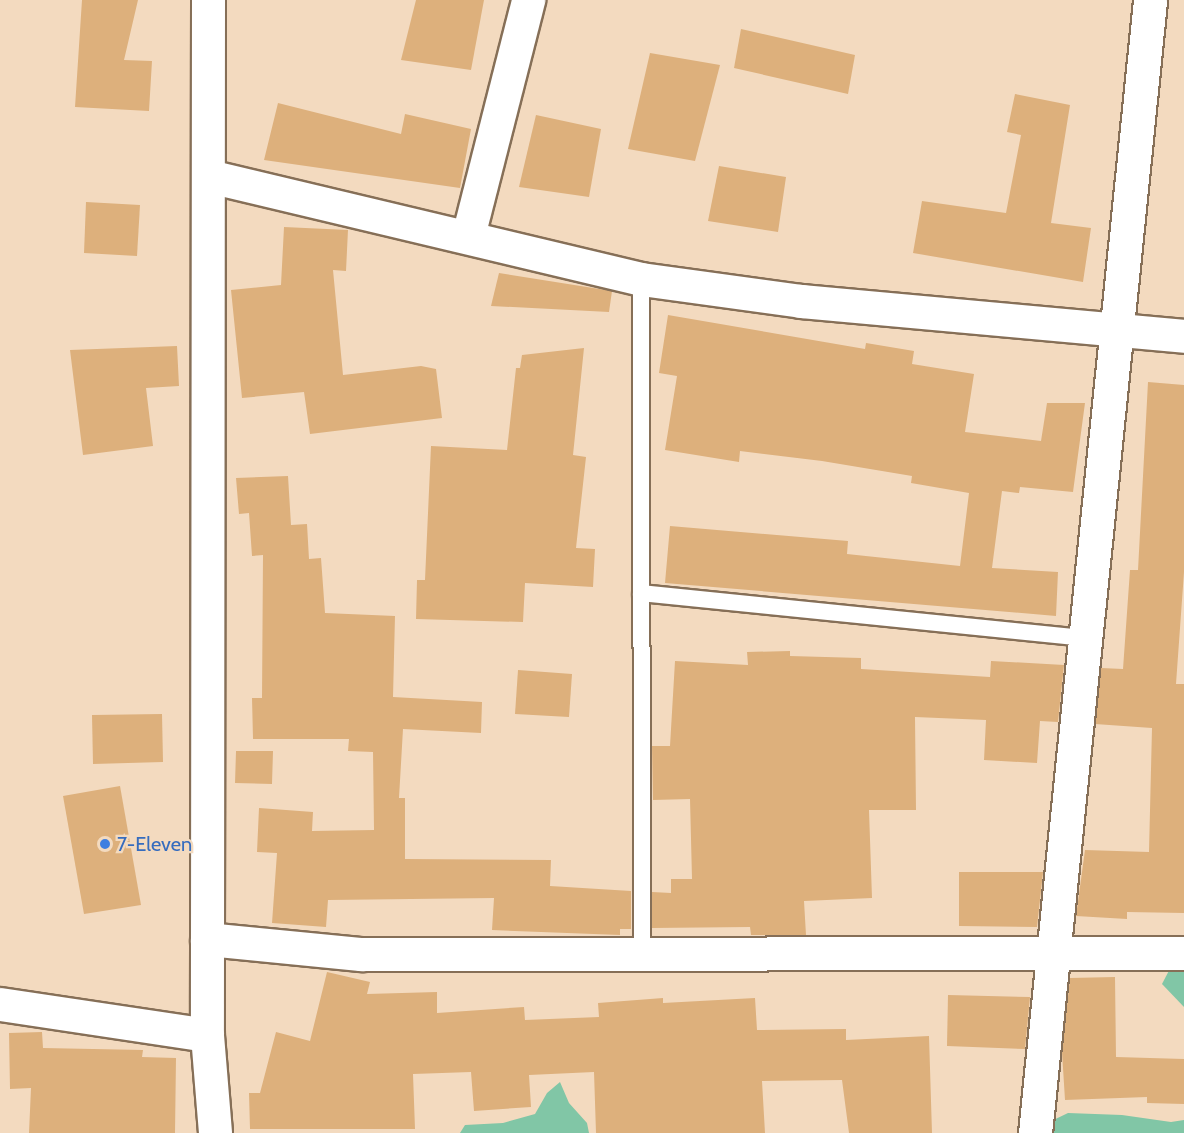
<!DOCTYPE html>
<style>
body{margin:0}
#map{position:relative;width:1184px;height:1133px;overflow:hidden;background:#f3dabf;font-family:Cabin,sans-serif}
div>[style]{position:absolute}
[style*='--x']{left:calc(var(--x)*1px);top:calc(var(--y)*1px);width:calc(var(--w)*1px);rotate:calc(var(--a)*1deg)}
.green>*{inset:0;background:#81c6a6}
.building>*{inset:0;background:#ddb07c}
.roads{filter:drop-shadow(2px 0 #866f57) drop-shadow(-2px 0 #866f57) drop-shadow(0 2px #866f57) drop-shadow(0 -2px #866f57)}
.service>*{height:16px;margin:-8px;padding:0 8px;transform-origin:8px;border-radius:8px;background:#fff}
.minor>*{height:33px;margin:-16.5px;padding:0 16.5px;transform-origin:16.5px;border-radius:16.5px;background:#fff}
.dots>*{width:16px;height:16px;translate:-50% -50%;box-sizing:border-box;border:3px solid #f3dabf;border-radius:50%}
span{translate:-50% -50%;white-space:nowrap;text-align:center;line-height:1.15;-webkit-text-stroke:4.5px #f3dabf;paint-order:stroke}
.shop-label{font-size:20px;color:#366cbe}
.left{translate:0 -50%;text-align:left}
</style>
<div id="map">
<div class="green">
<i style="clip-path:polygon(1174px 961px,1184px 961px,1184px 1007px,1162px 984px)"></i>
<i style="clip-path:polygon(560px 1082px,569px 1103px,587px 1123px,589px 1133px,460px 1133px,465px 1125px,503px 1123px,535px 1114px,547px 1093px)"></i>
<i style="clip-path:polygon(1068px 1113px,1122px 1115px,1171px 1122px,1184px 1120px,1184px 1133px,1043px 1133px,1041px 1126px)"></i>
</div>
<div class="building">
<i style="clip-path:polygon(82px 0,138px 0,124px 60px,152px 61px,149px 111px,75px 107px)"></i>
<i style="clip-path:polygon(416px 0,484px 0,471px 70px,401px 60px)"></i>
<i style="clip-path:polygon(741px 29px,855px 55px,848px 94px,734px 68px)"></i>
<i style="clip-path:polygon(650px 53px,720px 65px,695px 161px,628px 149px)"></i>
<i style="clip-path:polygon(1015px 94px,1070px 105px,1051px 223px,1091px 228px,1083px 282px,913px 253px,922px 201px,1006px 213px,1021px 135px,1007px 132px)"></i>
<i style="clip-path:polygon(278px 103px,401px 134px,405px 114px,471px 129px,460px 188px,264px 160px)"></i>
<i style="clip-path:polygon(536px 115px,601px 129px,589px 197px,519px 187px)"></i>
<i style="clip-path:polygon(719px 166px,786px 177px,778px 232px,708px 221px)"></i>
<i style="clip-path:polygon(86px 202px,140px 205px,137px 256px,84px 253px)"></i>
<i style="clip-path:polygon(284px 227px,348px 230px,346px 271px,333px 270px,343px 375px,421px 366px,436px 369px,442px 418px,310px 434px,304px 392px,242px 398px,231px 290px,281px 285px)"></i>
<i style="clip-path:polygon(499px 273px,612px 291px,609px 312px,491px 306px)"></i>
<i style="clip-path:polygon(668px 315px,865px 349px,866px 343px,914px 351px,912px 364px,974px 374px,965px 432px,1041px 441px,1047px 403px,1085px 403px,1073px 492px,1020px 487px,1019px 493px,1002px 491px,992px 568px,1058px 572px,1056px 616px,665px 583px,670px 526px,848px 541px,847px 554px,960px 566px,969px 493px,911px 483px,912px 476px,822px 461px,740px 451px,739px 462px,665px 450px,677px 376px,659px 373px)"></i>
<i style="clip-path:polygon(177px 346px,179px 386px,146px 388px,153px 446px,83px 455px,70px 350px)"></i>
<i style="clip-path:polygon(584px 348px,573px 455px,586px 457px,576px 548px,595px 549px,593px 587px,525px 583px,523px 622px,416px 619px,417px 580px,425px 580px,431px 446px,507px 450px,516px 368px,520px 368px,522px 355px)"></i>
<i style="clip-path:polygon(1148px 382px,1184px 385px,1184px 572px,1176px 684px,1184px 684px,1184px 913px,1127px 912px,1127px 919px,1076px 916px,1085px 850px,1149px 852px,1152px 728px,1095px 724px,1101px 668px,1123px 669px,1130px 570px,1138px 570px)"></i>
<i style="clip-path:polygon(288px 476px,291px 525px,307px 524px,309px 559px,321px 558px,325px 613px,395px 616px,393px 697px,482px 702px,481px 733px,403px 729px,399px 798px,405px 798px,405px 859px,551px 860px,550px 886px,631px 891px,631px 929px,620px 929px,620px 935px,492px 930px,494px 898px,328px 900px,326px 927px,272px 923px,277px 853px,257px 852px,259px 808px,313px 812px,312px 831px,374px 830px,373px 752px,348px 751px,349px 739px,253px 739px,252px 698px,262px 698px,263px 555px,252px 556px,249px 513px,239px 514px,236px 478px)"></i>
<i style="clip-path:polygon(790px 651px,790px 656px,861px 658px,861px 669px,990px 677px,991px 661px,1064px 665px,1058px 722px,1040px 721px,1037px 763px,984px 760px,986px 720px,915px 717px,916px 810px,869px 810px,872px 898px,804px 901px,806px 935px,751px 935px,750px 927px,652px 928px,652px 892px,671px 893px,671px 879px,692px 879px,690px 799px,653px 800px,652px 746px,670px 746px,675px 661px,748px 665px,747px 652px)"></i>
<i style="clip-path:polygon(518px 670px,572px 674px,569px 717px,515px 714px)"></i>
<i style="clip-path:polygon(162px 714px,163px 762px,93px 764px,92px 715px)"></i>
<i style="clip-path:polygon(236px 751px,273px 751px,272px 784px,235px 783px)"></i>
<i style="clip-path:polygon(120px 786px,141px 905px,84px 914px,63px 796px)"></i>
<i style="clip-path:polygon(959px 872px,1043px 872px,1037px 927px,959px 926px)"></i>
<i style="clip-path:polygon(327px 972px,370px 982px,367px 994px,437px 992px,437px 1013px,524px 1007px,525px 1020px,599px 1017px,598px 1003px,663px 998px,663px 1003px,755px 998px,757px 1030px,846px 1029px,846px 1040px,929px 1036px,932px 1133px,849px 1133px,842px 1080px,762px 1081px,765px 1133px,596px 1133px,594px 1072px,529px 1075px,531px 1107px,474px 1111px,471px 1072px,413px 1074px,415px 1129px,250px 1129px,249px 1093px,260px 1093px,276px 1032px,310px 1041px)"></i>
<i style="clip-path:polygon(1115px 977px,1116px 1057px,1184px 1059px,1184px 1104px,1147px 1103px,1147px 1097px,1065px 1100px,1062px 1052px,1070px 978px)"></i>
<i style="clip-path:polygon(948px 995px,1030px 997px,1025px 1049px,947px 1046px)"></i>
<i style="clip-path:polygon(42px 1032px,43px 1048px,143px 1050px,142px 1057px,176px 1058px,175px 1133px,29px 1133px,31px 1088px,10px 1089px,9px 1033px)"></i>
</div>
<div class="roads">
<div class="service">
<i style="--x:641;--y:279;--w:676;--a:89.92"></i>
<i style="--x:641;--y:593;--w:446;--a:5.8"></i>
</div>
<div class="minor">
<i style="--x:208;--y:0;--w:1035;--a:90.06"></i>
<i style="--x:207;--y:1035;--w:98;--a:85.3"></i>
<i style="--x:209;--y:176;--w:444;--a:13.4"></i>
<i style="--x:641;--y:279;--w:162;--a:7.8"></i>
<i style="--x:801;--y:301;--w:385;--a:5.2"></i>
<i style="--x:468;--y:236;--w:244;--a:-75.7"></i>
<i style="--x:207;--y:939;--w:155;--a:5.6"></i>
<i style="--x:361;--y:954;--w:823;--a:-0.07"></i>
<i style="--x:0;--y:1004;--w:209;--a:8.5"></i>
<i style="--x:1035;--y:1133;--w:1139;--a:-84.2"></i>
</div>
</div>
<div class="dots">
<i style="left:105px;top:844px;background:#3f7fe0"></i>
</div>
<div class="shop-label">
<span class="left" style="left:117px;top:844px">7-Eleven</span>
</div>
</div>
